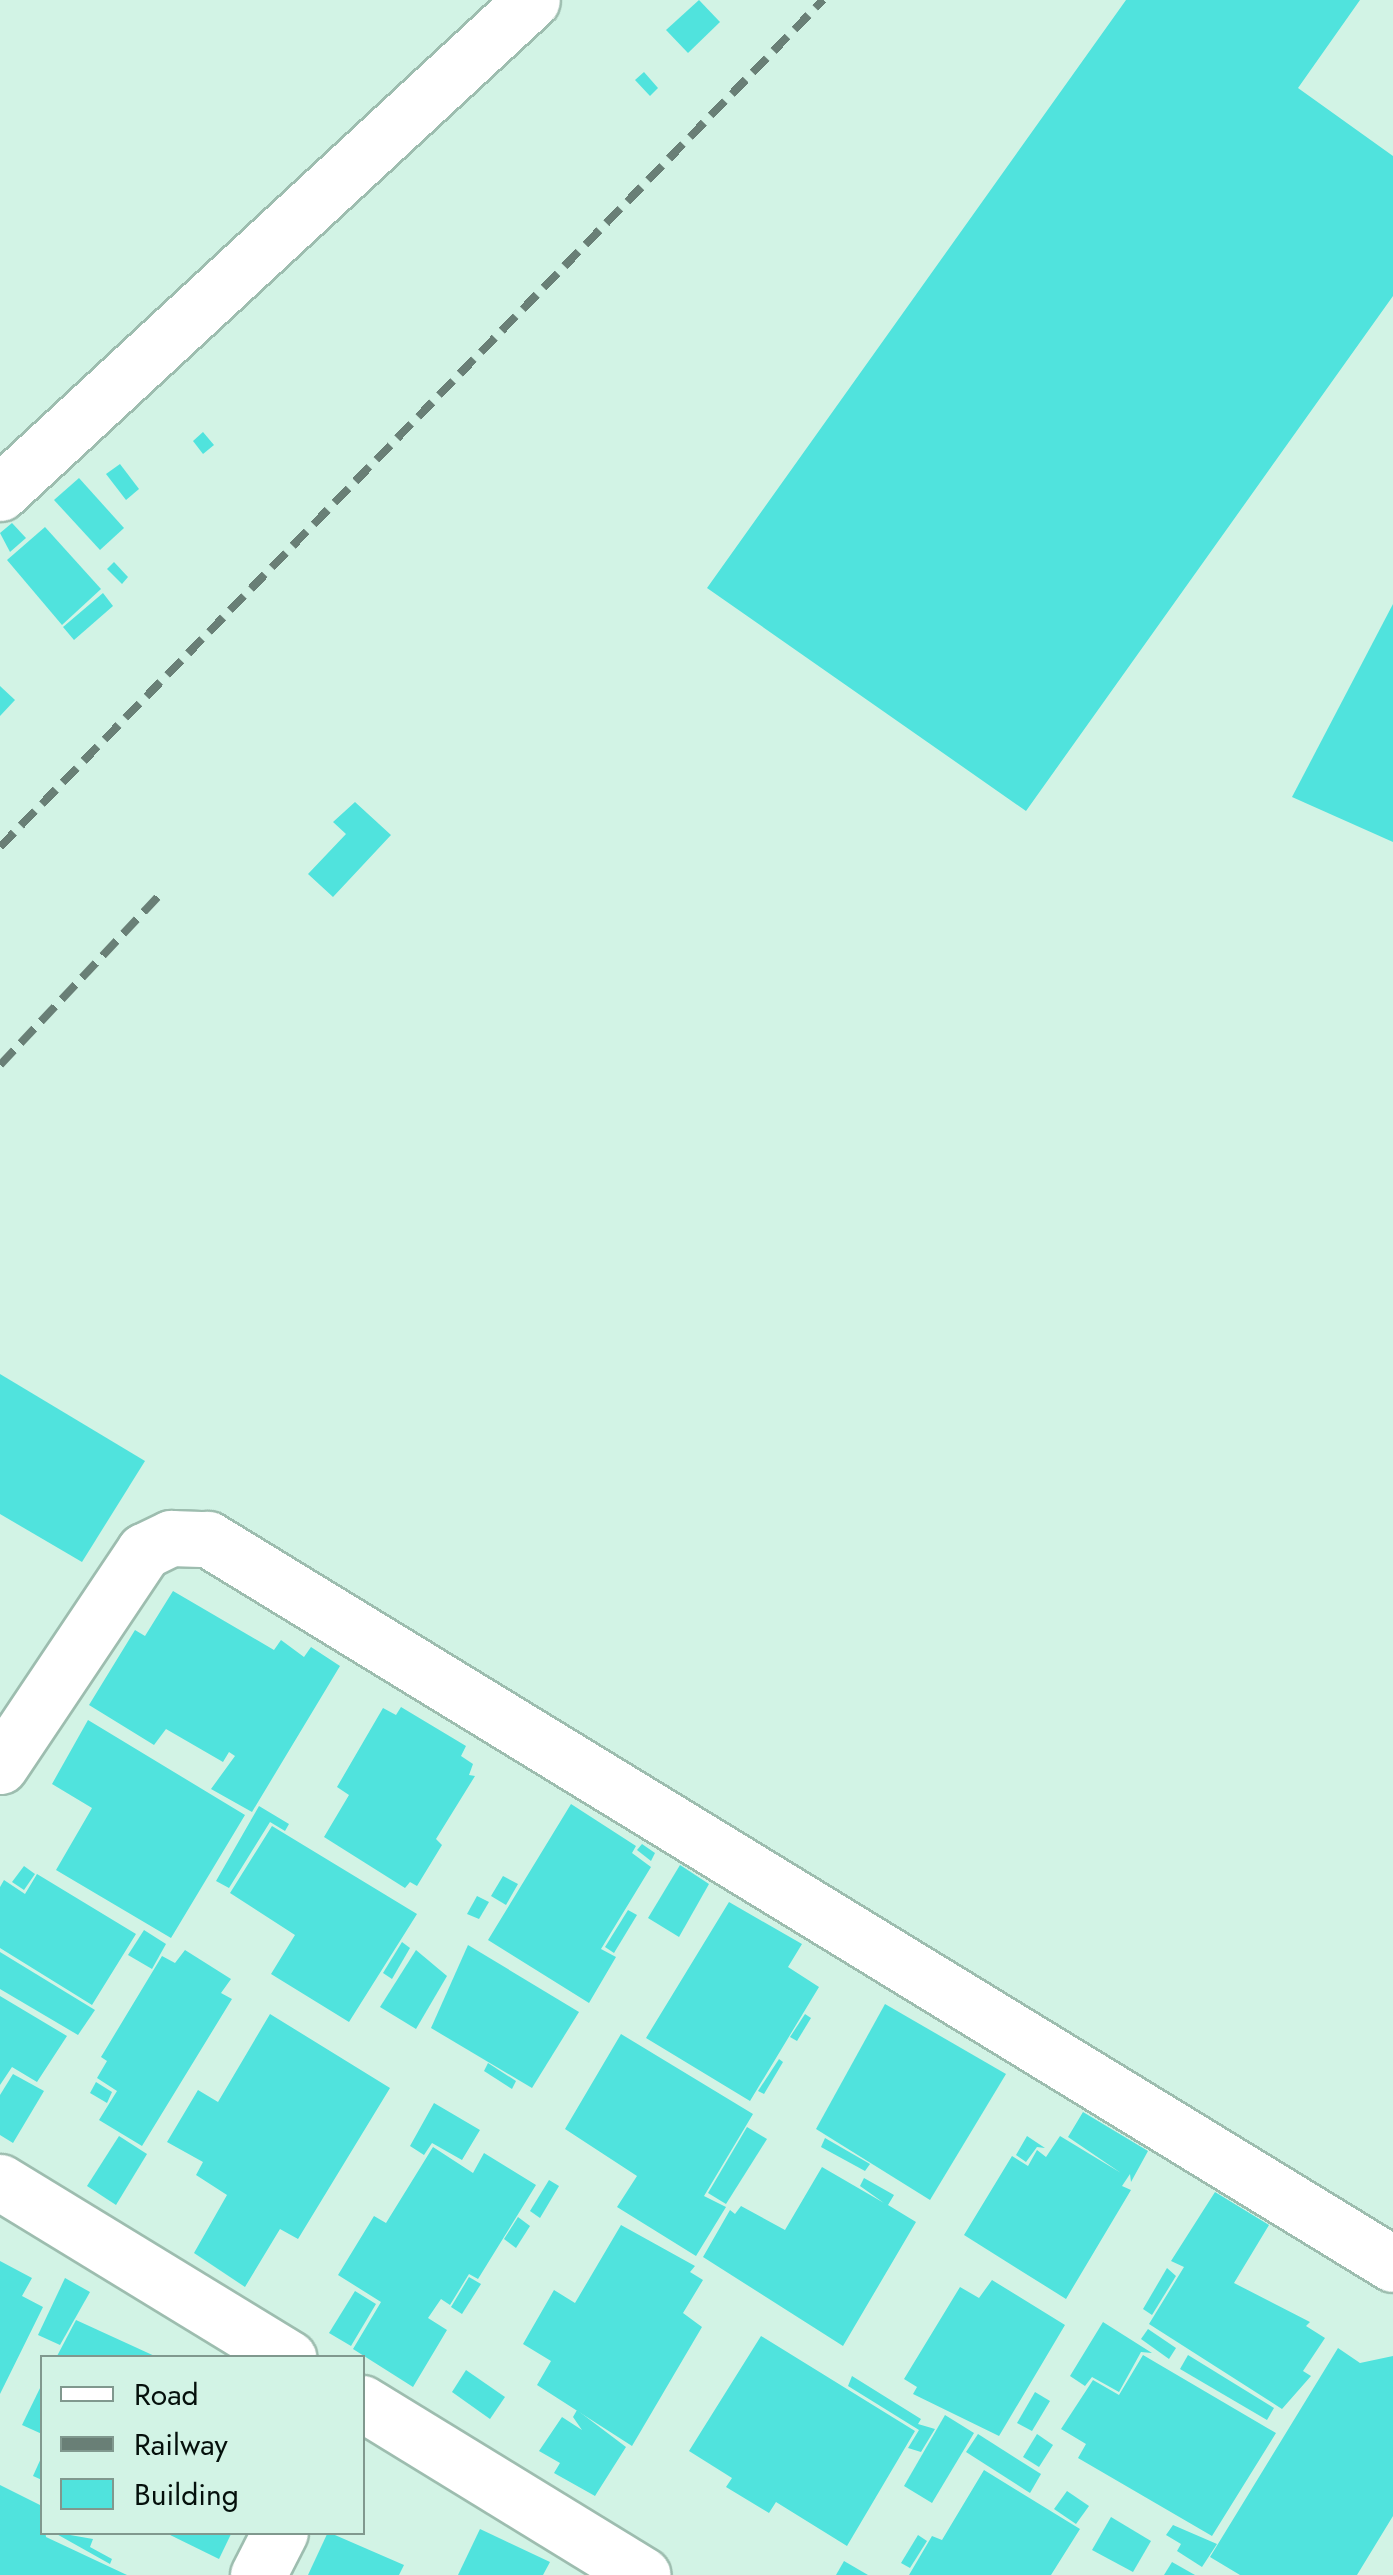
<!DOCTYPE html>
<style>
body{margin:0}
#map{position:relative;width:1393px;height:2575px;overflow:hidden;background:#d2f3e5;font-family:Jost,sans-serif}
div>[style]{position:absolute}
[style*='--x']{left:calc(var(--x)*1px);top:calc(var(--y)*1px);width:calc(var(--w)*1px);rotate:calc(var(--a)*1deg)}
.building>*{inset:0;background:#50e3dd}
.roads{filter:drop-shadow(2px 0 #9dbdaf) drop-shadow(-2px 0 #9dbdaf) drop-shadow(0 2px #9dbdaf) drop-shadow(0 -2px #9dbdaf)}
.street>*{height:55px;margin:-27.5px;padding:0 27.5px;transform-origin:27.5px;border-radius:27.5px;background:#fff}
.rail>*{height:8px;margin-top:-4px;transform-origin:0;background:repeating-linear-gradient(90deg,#697f76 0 20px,transparent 0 30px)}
span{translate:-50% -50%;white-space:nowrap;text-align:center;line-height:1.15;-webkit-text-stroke:8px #d2f3e5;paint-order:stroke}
.legend{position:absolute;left:40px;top:2355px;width:325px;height:180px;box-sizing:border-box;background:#d2f3e5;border:2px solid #80988e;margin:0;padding:12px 18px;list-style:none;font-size:30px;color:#05100c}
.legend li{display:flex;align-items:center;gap:20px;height:50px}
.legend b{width:50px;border:2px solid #80988e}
</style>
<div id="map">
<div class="building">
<i style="clip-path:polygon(699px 0,720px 22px,688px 53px,666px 30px)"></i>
<i style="clip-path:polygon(1126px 0,1360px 0,1298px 88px,1393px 156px,1393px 296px,1026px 811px,707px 588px)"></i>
<i style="clip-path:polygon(644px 72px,658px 88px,650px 96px,635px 80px)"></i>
<i style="clip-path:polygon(203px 432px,214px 445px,203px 454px,193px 441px)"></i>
<i style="clip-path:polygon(120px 464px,139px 489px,126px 500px,106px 474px)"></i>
<i style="clip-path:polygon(79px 478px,124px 528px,100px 550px,54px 500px)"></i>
<i style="clip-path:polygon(12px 523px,26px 538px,10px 552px,0 533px)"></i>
<i style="clip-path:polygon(45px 527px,101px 589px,62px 625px,7px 560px)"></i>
<i style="clip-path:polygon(114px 562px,128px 577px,122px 584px,107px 569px)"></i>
<i style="clip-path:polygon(103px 593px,113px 606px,74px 640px,63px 627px)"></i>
<i style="clip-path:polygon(1393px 604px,1393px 842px,1292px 797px)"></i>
<i style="clip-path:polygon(0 686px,15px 700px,0 716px)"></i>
<i style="clip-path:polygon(355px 802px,391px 835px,333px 897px,308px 874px,346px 834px,333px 822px)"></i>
<i style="clip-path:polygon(0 1374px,145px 1461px,82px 1562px,0 1514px)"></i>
<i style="clip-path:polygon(173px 1591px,274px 1650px,281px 1640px,304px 1657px,311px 1647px,340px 1666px,252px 1812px,211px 1789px,235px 1756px,229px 1752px,223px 1762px,166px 1729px,154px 1745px,89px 1705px,135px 1630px,145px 1636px)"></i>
<i style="clip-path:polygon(401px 1707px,466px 1746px,461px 1756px,473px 1764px,469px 1775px,475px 1776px,436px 1839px,442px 1845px,417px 1886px,410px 1882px,405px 1888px,324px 1837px,349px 1795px,337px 1787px,383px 1708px,396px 1715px)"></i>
<i style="clip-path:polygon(88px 1720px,245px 1815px,171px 1938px,56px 1870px,92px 1808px,52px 1784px)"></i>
<i style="clip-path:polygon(571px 1804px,636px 1846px,632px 1853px,651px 1867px,601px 1949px,616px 1957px,589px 2003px,488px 1940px)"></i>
<i style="clip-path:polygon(259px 1806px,289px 1824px,285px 1831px,270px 1822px,229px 1888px,216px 1881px)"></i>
<i style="clip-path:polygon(272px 1826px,417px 1914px,349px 2022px,271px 1974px,295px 1935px,230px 1893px)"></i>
<i style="clip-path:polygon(642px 1844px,655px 1853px,651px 1861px,637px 1850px)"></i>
<i style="clip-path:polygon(680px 1865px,709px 1884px,679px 1937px,648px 1918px)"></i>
<i style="clip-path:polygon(24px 1866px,35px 1874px,24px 1890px,12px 1882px)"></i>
<i style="clip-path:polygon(37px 1874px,136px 1934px,92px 2005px,0 1948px,0 1887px,4px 1880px,25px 1894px)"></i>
<i style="clip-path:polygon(503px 1876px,518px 1884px,506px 1905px,491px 1896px)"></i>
<i style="clip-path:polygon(477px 1896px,489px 1902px,479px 1919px,467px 1914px)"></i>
<i style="clip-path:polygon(729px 1902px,802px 1944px,788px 1967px,819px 1987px,750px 2101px,646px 2038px)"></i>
<i style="clip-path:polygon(628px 1910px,637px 1915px,614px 1953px,605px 1947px)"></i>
<i style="clip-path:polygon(144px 1930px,166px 1944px,152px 1969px,128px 1955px)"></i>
<i style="clip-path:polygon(402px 1942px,410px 1948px,392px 1979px,383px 1973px)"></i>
<i style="clip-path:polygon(468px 1945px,579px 2012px,532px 2088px,431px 2028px)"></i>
<i style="clip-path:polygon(185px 1950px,231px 1979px,221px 1993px,232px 1999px,142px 2146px,99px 2120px,117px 2091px,97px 2078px,107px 2061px,101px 2057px,162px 1956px,175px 1963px)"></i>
<i style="clip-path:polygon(416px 1950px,447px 1976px,416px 2029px,380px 2007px)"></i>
<i style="clip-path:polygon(0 1952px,95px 2010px,78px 2035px,0 1989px)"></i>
<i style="clip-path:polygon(0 1996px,67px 2036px,37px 2082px,12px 2067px,0 2085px)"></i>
<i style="clip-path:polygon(885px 2004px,1006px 2074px,930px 2200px,816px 2129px)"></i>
<i style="clip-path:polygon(270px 2014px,390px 2088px,298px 2239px,280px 2229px,245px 2287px,194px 2253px,227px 2195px,196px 2175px,203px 2162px,167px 2142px,198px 2090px,218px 2102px)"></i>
<i style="clip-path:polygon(805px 2014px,811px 2018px,797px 2041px,790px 2037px)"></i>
<i style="clip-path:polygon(621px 2034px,753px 2114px,704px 2196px,726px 2207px,696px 2256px,617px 2207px,637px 2176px,565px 2129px)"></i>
<i style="clip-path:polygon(779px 2059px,783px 2062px,764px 2094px,758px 2091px)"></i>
<i style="clip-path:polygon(488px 2063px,516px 2081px,512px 2089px,484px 2071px)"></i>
<i style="clip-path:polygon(13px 2074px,44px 2091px,13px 2143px,0 2135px,0 2095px)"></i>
<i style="clip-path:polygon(96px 2082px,112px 2092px,107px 2103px,90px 2093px)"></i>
<i style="clip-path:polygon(434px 2103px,480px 2130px,462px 2160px,432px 2143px,424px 2155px,410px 2146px)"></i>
<i style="clip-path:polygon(1083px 2112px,1148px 2151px,1131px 2182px,1130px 2174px,1122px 2186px,1131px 2190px,1066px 2299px,964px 2235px,1012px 2156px,1028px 2166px,1037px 2150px,1046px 2157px,1060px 2136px,1121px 2173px,1068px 2137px)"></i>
<i style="clip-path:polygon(747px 2127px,767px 2139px,726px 2204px,708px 2193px)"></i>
<i style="clip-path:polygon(119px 2136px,147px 2154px,116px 2205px,87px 2186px)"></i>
<i style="clip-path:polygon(1027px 2136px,1045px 2148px,1037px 2147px,1026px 2162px,1016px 2155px)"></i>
<i style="clip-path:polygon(825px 2138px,870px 2164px,865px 2171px,821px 2147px)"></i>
<i style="clip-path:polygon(433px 2147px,473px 2173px,484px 2153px,536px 2185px,478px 2279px,469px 2274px,450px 2305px,441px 2299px,428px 2318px,447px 2330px,413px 2387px,353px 2349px,381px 2302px,338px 2275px,374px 2216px,386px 2223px)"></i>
<i style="clip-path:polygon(822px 2167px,884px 2203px,860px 2186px,864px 2178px,894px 2195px,888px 2205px,916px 2222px,843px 2346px,703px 2257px,730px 2210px,735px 2214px,741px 2206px,785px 2230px)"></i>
<i style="clip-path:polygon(549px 2180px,559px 2186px,540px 2218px,530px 2211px)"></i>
<i style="clip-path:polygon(1215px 2192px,1269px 2225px,1234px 2283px,1310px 2322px,1306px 2326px,1325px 2338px,1303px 2371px,1311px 2376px,1282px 2409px,1149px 2324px,1184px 2267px,1171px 2261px)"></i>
<i style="clip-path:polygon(518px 2217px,530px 2226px,516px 2248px,504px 2239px)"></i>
<i style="clip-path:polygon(621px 2225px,695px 2266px,690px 2272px,703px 2280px,683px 2313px,702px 2327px,632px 2446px,537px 2385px,551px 2361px,523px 2344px,554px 2290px,575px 2303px)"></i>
<i style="clip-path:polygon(0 2261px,32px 2278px,22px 2296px,43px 2307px,0 2394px)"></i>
<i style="clip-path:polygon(1167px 2268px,1176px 2276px,1152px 2315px,1143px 2309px)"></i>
<i style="clip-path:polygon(469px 2277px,481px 2284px,462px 2314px,451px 2307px)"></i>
<i style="clip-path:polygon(65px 2278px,90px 2292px,60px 2345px,38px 2335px)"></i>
<i style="clip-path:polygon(992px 2280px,1065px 2325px,999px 2436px,913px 2394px,917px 2387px,904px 2379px,960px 2287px,979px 2298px)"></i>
<i style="clip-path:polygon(355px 2291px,376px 2304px,351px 2346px,329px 2333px)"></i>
<i style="clip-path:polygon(76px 2320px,159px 2358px,56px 2358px)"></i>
<i style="clip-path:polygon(1103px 2322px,1152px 2353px,1141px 2352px,1119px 2392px,1092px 2377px,1085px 2386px,1070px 2376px)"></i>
<i style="clip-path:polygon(1148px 2329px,1176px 2348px,1169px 2359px,1141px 2339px)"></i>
<i style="clip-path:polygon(761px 2336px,915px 2431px,847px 2546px,776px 2502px,769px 2513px,726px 2487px,732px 2478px,689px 2451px)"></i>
<i style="clip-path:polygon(1338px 2348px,1360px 2363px,1393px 2356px,1393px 2516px,1357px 2575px,1240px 2575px,1210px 2557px)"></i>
<i style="clip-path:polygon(1143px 2355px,1276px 2433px,1212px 2536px,1078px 2458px,1086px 2444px,1061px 2429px,1093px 2380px,1119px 2395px)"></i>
<i style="clip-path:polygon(1188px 2355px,1274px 2408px,1267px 2420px,1180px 2369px)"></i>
<i style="clip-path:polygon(466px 2370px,505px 2397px,490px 2419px,452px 2392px)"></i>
<i style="clip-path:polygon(852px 2376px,921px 2419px,918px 2424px,935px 2429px,921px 2452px,908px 2448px,919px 2430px,848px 2386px)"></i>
<i style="clip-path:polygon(42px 2384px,42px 2434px,22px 2425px)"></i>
<i style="clip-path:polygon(1035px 2392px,1050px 2401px,1032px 2431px,1017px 2423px)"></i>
<i style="clip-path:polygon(577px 2410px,626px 2447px,595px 2496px,554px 2473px,560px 2463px,539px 2451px,562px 2417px,582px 2430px,573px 2417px)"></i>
<i style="clip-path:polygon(945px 2415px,974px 2433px,932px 2503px,904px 2486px)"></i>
<i style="clip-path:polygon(978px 2434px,1041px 2474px,1030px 2493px,966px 2452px)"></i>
<i style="clip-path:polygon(1037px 2434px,1053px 2445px,1039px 2467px,1023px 2457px)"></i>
<i style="clip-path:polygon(42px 2456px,42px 2480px,33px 2476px)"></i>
<i style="clip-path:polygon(984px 2470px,1080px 2529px,1051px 2575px,909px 2575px,932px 2536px,942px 2540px)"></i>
<i style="clip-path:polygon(0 2485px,42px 2506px,46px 2537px,127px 2575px,0 2575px)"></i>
<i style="clip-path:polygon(1067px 2491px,1089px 2506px,1076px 2524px,1054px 2509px)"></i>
<i style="clip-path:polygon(1111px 2517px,1151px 2541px,1133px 2572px,1092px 2550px)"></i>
<i style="clip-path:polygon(1173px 2525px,1217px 2544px,1202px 2567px,1177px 2551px,1181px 2544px,1166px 2535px)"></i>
<i style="clip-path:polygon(480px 2529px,550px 2562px,543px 2575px,458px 2575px)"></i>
<i style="clip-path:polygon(53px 2532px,93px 2539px,90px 2547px,112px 2559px,110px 2564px)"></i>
<i style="clip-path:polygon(164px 2532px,232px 2532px,219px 2559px)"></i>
<i style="clip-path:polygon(328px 2532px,404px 2565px,399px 2575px,308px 2575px)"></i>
<i style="clip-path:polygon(918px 2535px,927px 2541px,910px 2568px,901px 2563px)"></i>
<i style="clip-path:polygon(844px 2561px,868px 2575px,836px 2575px)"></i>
<i style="clip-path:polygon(1172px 2562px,1195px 2575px,1164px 2575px)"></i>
</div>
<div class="roads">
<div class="street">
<i style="--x:0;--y:493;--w:725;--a:-42.82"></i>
<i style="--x:0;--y:1766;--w:259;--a:-56.2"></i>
<i style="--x:144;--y:1551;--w:30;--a:-26"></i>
<i style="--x:171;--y:1538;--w:37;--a:2"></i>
<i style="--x:208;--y:1539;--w:1389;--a:31.46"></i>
<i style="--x:0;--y:2182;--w:338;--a:31.4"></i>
<i style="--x:362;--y:2403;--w:329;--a:31.5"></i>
<i style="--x:258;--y:2575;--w:48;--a:-62.9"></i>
</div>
</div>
<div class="rail">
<i style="--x:0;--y:847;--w:1181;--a:-45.82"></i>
<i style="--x:0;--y:1065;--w:231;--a:-46.8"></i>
</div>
<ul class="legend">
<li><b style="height:12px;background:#fff"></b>Road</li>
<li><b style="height:12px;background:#697f76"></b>Railway</li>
<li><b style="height:28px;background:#50e3dd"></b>Building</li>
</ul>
</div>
